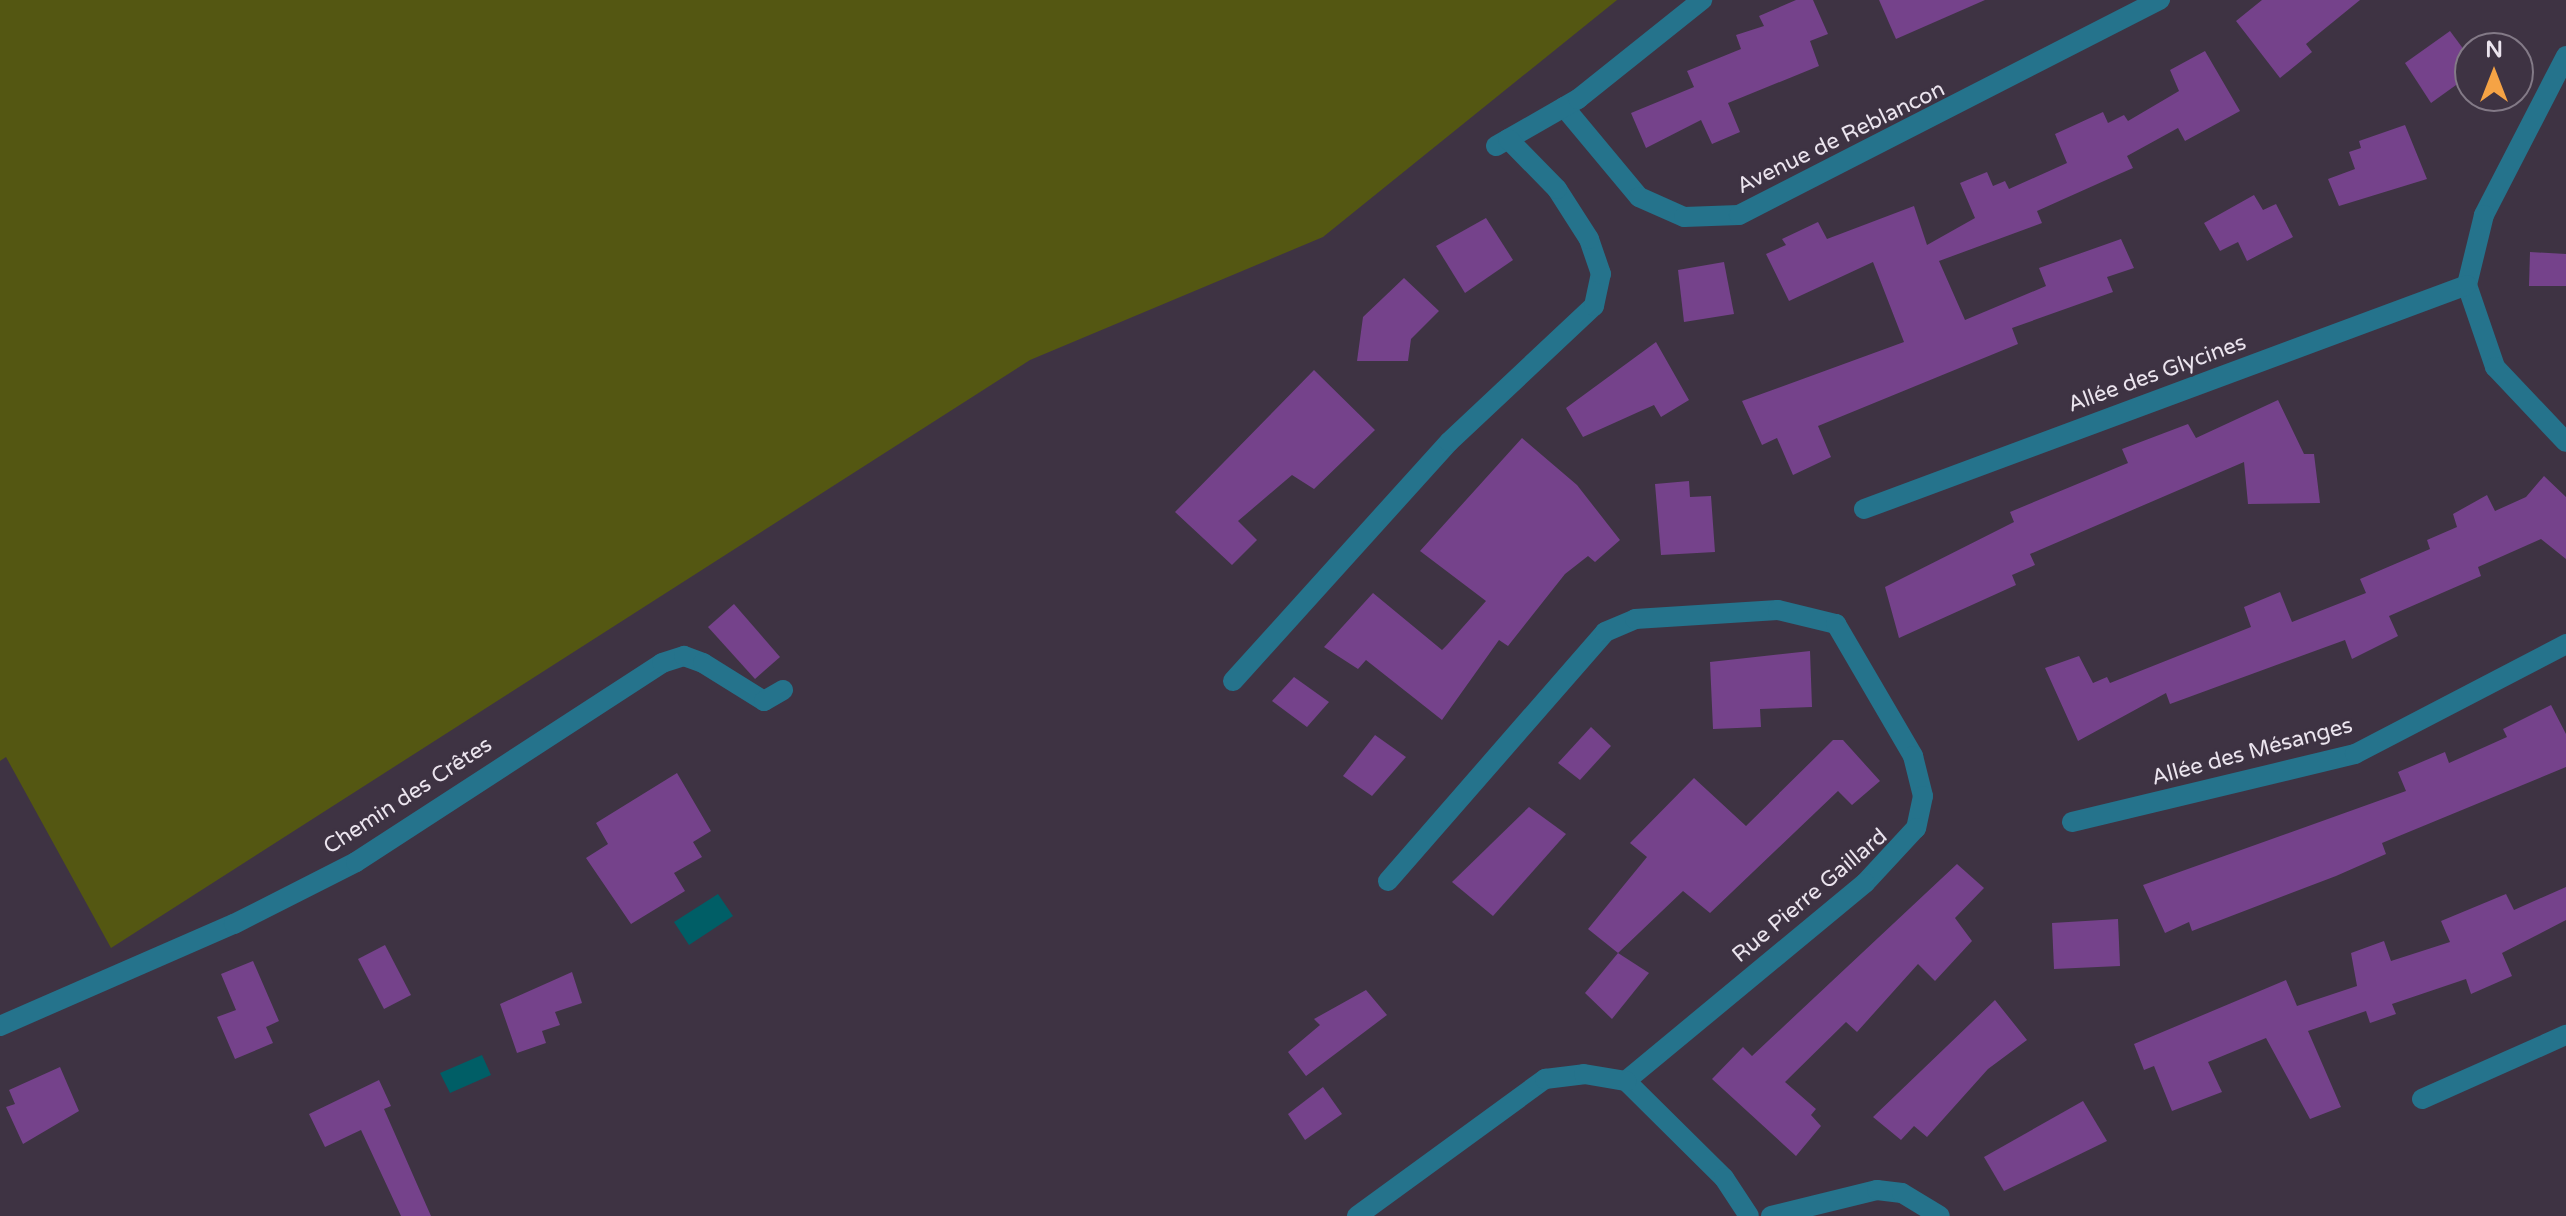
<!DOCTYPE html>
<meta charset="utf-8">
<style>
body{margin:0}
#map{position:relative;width:2566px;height:1216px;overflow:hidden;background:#3e3343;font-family:"Varela Round",sans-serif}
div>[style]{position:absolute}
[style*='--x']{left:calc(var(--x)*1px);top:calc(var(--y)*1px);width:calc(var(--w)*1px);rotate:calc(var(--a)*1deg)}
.green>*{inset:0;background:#545712}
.water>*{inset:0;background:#005e66}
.building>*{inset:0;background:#75428b}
.street>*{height:20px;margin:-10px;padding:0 10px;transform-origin:10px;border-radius:10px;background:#25738c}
span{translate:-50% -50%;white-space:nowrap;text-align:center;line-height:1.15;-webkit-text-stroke:6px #3e3343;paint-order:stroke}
.street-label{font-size:22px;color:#ebe4ee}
.north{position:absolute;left:2454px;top:32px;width:80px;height:80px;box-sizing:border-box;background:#3e3343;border:2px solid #837a87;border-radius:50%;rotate:0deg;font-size:22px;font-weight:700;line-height:32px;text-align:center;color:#ebe4ee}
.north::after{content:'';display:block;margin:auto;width:28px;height:36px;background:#f5a345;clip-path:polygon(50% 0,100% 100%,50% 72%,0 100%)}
</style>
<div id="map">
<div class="green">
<i style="clip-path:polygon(0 0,1617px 0,1323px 237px,1030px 360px,111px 948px,6px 757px,0 761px)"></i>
</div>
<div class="water">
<i style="clip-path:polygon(718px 894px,733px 916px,689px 945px,674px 922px)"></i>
<i style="clip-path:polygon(482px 1055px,491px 1075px,450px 1093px,440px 1073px)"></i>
</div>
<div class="building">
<i style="clip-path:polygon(1796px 0,1813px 0,1828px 34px,1810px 41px,1819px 66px,1728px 103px,1740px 132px,1712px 144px,1701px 120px,1646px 148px,1631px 113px,1694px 87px,1687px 71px,1741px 49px,1736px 35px,1764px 26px,1759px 16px)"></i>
<i style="clip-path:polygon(1879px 0,1985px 0,1896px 39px)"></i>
<i style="clip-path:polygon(2262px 0,2360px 0,2306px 44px,2312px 52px,2280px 78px,2236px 21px)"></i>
<i style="clip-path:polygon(2450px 31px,2470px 58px,2470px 75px,2431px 103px,2405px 63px)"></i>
<i style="clip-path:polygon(2205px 51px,2240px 111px,2185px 141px,2178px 128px,2127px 156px,2133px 168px,2037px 211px,2042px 223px,1939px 261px,1965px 320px,2046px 286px,2039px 268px,2121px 239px,2134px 268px,2107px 277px,2113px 292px,2012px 328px,2018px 344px,1818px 426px,1831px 457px,1793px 475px,1777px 438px,1762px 445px,1742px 401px,1904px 342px,1873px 262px,1789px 301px,1766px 254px,1786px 245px,1782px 239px,1818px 222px,1827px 239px,1914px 206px,1927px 245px,1975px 218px,1960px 183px,1987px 172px,1993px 186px,2005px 181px,2009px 189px,2067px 163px,2055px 134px,2103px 112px,2108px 123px,2124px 115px,2128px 121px,2179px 91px,2170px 70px)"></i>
<i style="clip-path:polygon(2405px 125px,2427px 179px,2339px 206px,2328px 179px,2355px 169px,2349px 152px,2361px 148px,2359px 141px)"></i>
<i style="clip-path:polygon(2254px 195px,2263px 210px,2276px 204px,2293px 237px,2247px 261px,2238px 242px,2220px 251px,2204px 223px)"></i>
<i style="clip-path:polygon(1486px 218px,1513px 260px,1465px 293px,1436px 246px)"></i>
<i style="clip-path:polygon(2530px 252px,2566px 254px,2566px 286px,2529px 286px)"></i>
<i style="clip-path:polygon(1724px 262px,1734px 314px,1684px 322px,1678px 270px)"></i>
<i style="clip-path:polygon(1404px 278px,1439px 311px,1411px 339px,1408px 361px,1357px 361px,1363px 317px)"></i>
<i style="clip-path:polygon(1656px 342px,1689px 400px,1661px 417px,1654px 405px,1583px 437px,1566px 408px)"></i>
<i style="clip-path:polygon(1314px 370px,1375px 430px,1314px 489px,1292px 475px,1238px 521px,1257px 540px,1232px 565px,1175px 512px)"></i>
<i style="clip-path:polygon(2278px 400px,2304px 454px,2314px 454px,2320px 503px,2248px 504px,2244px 462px,2030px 554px,2035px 565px,2012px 575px,2016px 585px,1899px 638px,1885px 587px,2014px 522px,2010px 512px,2128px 463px,2122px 449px,2188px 424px,2196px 438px)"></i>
<i style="clip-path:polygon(1522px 438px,1577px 485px,1620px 540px,1595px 562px,1588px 556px,1565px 574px,1508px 646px,1499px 640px,1442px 720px,1366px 660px,1358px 669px,1324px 647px,1373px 593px,1442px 650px,1447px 645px,1486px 601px,1420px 551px)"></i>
<i style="clip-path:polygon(2544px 476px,2566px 497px,2566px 559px,2541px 539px,2478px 567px,2481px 576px,2389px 616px,2398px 636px,2352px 659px,2345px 640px,2170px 704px,2166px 693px,2078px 741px,2045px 668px,2079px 656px,2093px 683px,2107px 677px,2110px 683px,2251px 627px,2244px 607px,2280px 592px,2292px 622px,2366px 593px,2360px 579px,2430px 549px,2427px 540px,2457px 527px,2453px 514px,2487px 495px,2495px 511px,2526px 497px)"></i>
<i style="clip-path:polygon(1689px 481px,1690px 497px,1711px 496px,1715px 552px,1661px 555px,1655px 484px)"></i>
<i style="clip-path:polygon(734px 604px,780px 657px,755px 679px,708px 627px)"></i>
<i style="clip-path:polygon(1810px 651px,1812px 707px,1760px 709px,1761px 727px,1713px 729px,1710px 662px)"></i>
<i style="clip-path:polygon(1294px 677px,1329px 702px,1307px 727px,1272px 701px)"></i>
<i style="clip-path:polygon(2551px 705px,2566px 734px,2566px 767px,2382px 843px,2386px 854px,2336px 876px,2192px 931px,2189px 922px,2165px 933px,2143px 885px,2406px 791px,2398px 772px,2445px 752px,2449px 763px,2507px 737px,2503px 729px)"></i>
<i style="clip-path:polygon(1591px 727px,1611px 746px,1580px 780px,1558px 763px)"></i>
<i style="clip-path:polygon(1375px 735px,1406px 757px,1372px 796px,1343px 776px)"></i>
<i style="clip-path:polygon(1833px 740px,1843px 740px,1880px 781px,1852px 805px,1838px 791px,1710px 913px,1683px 891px,1618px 953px,1588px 929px,1647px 857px,1630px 843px,1694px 778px,1746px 826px)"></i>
<i style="clip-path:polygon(677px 773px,711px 831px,693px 842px,702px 857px,674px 873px,685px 891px,631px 924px,586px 858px,608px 844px,596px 823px)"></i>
<i style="clip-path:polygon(1529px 807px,1566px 834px,1493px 916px,1452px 882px)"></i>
<i style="clip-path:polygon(1957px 864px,1984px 888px,1955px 918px,1972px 941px,1935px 981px,1918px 964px,1857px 1032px,1846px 1022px,1785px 1082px,1816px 1109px,1811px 1115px,1821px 1126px,1796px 1156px,1712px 1079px,1743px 1047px,1752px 1056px)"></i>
<i style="clip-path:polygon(2566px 887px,2566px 920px,2502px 953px,2512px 976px,2471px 994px,2466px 979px,2392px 1004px,2396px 1014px,2370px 1023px,2366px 1011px,2308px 1031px,2341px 1107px,2310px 1119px,2266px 1038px,2208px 1062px,2222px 1092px,2172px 1111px,2154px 1066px,2144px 1070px,2134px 1044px,2286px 980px,2297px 1006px,2357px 986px,2351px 953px,2384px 941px,2391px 961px,2450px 942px,2441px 921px,2506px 894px,2514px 910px)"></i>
<i style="clip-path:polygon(2118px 919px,2120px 966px,2054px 969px,2052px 923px)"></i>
<i style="clip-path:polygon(385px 945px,411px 995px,384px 1009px,358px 959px)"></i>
<i style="clip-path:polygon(1618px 953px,1649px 973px,1612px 1019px,1585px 993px)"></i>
<i style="clip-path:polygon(253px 961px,279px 1021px,266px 1027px,273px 1043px,235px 1059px,217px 1017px,236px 1010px,221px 974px)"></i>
<i style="clip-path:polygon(572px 972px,582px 1003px,555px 1012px,560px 1025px,542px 1031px,546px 1043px,517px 1053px,500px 1004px)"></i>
<i style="clip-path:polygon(1366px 990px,1387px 1015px,1306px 1076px,1288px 1052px,1320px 1025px,1314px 1019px)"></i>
<i style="clip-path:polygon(1995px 1000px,2027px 1040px,1988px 1069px,1927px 1137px,1914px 1126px,1901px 1140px,1873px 1117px)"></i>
<i style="clip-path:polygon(60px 1067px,79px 1111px,23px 1144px,6px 1107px,15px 1104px,9px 1090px)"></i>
<i style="clip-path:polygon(379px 1080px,391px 1106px,384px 1109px,431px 1216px,401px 1216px,361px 1130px,325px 1147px,309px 1114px)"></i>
<i style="clip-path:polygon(1323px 1087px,1342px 1114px,1305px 1140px,1288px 1114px)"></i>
<i style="clip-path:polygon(2083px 1101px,2107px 1141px,2004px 1191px,1984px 1157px)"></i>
</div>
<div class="street">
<i style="--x:2566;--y:56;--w:179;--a:117.3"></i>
<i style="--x:2484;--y:215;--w:72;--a:103.7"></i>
<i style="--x:2467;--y:285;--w:87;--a:71.1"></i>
<i style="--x:2495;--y:367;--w:103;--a:46.6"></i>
<i style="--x:1564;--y:107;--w:117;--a:50.2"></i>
<i style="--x:1639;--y:197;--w:49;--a:24"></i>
<i style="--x:1684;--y:217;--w:55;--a:-2.1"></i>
<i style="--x:1739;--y:215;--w:473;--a:-27.1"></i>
<i style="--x:1496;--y:146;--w:95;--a:-29.8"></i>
<i style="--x:1578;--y:99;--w:159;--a:-38.6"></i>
<i style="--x:1864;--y:509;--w:643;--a:-20.38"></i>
<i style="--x:1233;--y:681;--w:322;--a:-47.9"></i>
<i style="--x:1449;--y:442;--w:199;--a:-43.2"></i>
<i style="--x:1594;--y:306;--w:33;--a:-78"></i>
<i style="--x:1601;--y:274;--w:37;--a:-109"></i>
<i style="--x:1589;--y:239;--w:59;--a:-122.6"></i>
<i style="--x:1557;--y:189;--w:70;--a:-134.4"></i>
<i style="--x:2072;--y:822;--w:291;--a:-13.5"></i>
<i style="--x:2355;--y:754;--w:238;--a:-27.5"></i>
<i style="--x:1388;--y:881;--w:330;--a:-48.9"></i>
<i style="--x:1605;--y:632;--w:33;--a:-23"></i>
<i style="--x:1635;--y:619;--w:143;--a:-3.6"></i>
<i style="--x:1778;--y:610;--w:60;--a:13.6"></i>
<i style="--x:1836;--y:624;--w:153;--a:59.7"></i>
<i style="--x:1913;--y:756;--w:41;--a:76"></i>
<i style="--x:1923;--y:796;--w:33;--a:102"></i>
<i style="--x:1916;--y:828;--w:75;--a:132.8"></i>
<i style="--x:1865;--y:883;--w:310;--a:140.4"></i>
<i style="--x:1626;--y:1081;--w:138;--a:44.7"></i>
<i style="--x:1724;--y:1178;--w:45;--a:56.7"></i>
<i style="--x:0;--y:1026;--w:255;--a:-23.6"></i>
<i style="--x:234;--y:924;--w:137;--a:-26.9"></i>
<i style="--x:356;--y:862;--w:365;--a:-33"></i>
<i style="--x:662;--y:663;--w:23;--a:-18"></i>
<i style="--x:684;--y:656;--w:20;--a:20"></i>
<i style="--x:703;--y:663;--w:72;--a:31.9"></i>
<i style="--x:764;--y:701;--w:22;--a:-30"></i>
<i style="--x:2422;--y:1099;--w:158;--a:-24"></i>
<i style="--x:1357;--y:1216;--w:233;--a:-36.1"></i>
<i style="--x:1545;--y:1079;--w:39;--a:-7"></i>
<i style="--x:1584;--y:1074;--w:43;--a:9.5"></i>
<i style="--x:1771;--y:1216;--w:109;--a:-13.8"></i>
<i style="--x:1877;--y:1190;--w:25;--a:7"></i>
<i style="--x:1902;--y:1193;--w:44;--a:31.2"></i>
</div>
<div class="street-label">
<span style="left:1841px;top:138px;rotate:-26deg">Avenue de Reblancon</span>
<span style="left:2157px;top:374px;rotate:-20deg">Allée des Glycines</span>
<span style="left:2252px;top:752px;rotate:-15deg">Allée des Mésanges</span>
<span style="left:408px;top:796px;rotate:-33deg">Chemin des Crêtes</span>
<span style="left:1810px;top:896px;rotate:-40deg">Rue Pierre Gaillard</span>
</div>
<div class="north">N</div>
</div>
